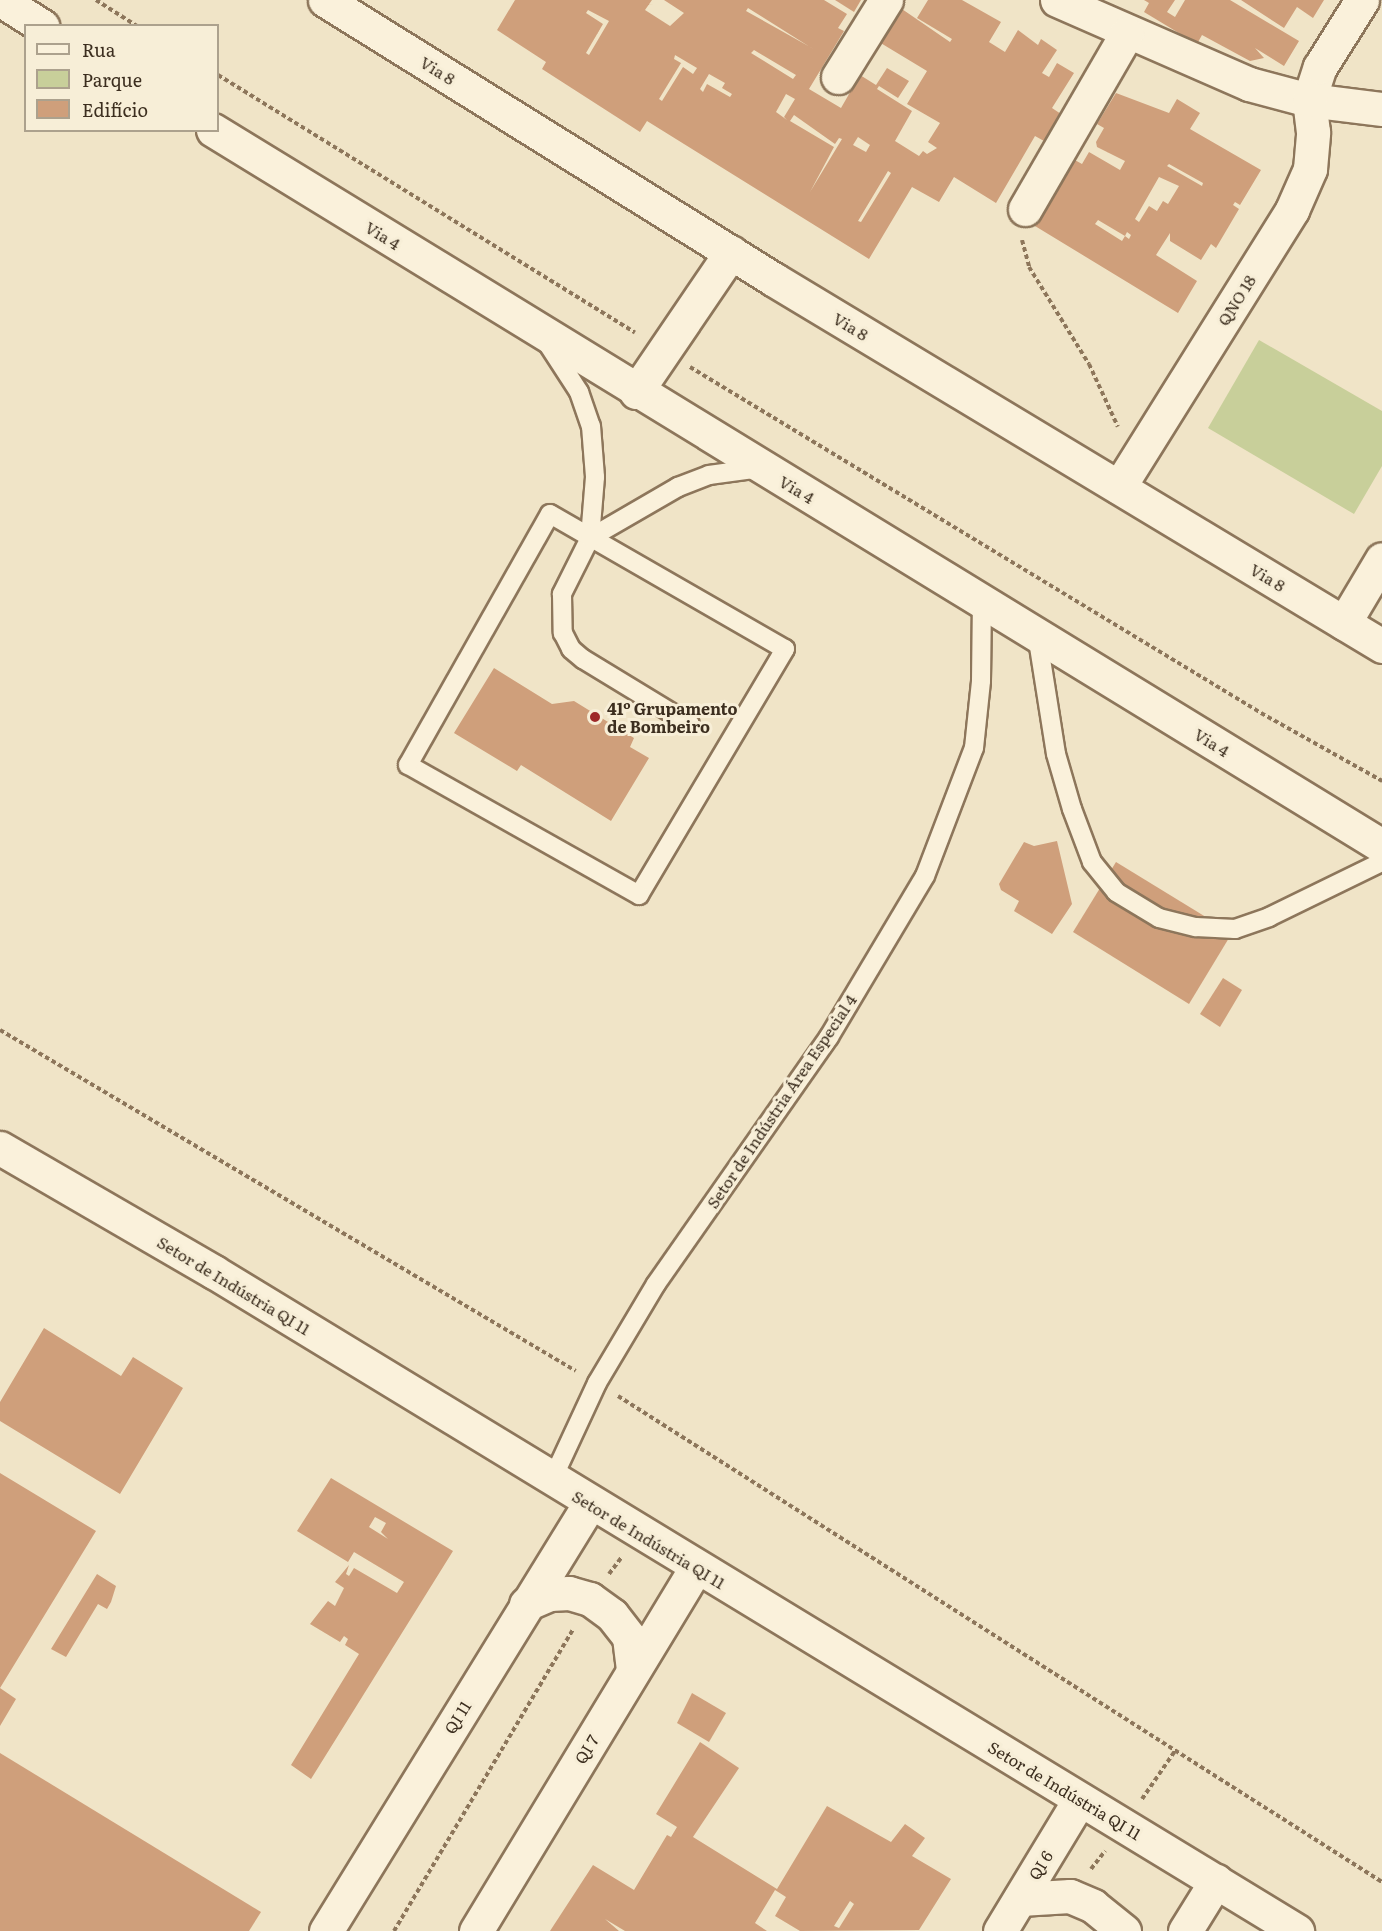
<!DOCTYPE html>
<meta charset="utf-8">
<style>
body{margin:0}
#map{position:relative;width:1382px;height:1931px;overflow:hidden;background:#f0e4c7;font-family:Literata,serif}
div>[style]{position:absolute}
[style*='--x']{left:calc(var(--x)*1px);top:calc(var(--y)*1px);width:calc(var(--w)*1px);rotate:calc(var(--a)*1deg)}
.green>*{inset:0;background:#c8cf9a}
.building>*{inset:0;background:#cf9f7b}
.path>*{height:4px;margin-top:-2px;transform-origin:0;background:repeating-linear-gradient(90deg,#8d765b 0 4.5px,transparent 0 7.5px)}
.roads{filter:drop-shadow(2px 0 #8d765b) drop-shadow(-2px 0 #8d765b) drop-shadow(0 2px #8d765b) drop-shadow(0 -2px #8d765b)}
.service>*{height:18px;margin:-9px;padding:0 9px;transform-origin:9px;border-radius:9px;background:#faf1db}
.minor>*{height:33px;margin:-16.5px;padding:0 16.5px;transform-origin:16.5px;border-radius:16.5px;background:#faf1db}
.tertiary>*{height:33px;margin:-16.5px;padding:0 16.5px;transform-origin:16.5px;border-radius:16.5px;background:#faf1db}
.secondary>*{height:33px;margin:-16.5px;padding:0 16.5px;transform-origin:16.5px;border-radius:16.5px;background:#faf1db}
.dots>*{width:16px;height:16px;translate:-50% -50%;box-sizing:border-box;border:3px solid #f7eed7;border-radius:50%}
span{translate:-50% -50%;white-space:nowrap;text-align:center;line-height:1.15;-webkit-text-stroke:6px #f7eed7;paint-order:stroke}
.street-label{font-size:16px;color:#3c2e1f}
.poi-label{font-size:16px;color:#3c2e1f;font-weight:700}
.left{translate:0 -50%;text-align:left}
.legend{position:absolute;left:24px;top:24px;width:195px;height:108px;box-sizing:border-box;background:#f7eed7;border:2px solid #aca18d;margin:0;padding:8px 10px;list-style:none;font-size:18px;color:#3c2e1f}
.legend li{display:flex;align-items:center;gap:12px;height:30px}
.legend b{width:30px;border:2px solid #aca18d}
</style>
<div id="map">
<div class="green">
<i style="clip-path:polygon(1259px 340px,1382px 411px,1382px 466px,1354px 514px,1208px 428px)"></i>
</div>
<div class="building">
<i style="clip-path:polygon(evenodd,515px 0,652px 0,645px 10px,670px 26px,684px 13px,664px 0,824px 0,847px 14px,838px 28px,844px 31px,809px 89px,841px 108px,860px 75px,876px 85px,887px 68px,909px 81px,898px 98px,879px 86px,877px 89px,912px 111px,895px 141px,919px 156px,923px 151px,927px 154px,937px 148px,928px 142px,940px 123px,907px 104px,927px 71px,879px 42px,899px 7px,950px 42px,952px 39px,917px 18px,928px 0,962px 0,1001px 22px,989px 42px,1005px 52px,1018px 30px,1038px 45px,1041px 39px,1057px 50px,1042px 73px,1049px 77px,1057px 63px,1074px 73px,1052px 108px,1061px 114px,1044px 141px,1035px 136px,996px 203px,954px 177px,939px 202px,912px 187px,869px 259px,647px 121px,640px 132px,542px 69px,546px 62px,497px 30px,515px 0,748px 8px,810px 47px,819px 52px,746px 11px,748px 8px,515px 0,588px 10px,609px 21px,589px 55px,586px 53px,603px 24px,586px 13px,588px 10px,515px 0,754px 50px,796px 75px,793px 79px,751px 53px,754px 50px,515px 0,675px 55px,697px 68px,693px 74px,683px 67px,662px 101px,659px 99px,681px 63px,674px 59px,675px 55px,515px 0,709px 74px,725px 83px,722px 88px,732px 94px,730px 97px,707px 84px,703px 92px,700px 89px,709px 74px,515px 0,786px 94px,795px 99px,784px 117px,787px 120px,776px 112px,786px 94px,515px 0,794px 115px,835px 144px,839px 138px,842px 139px,810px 192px,834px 147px,790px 121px,794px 115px,515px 0,858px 137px,870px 145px,866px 152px,853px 145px,858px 137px,515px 0,888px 171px,891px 173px,861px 222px,858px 221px,888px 171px)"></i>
<i style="clip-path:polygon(835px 0,861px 0,854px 12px)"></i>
<i style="clip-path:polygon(1144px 0,1175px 0,1167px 12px,1175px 17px,1185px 0,1230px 0,1299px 41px,1284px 66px,1255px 48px,1264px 58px,1250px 61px,1202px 35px,1197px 44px,1144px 12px,1149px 3px)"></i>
<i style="clip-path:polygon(1241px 0,1324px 0,1313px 18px,1297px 7px,1284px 28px)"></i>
<i style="clip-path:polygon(evenodd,1116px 93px,1169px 113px,1177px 99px,1200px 113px,1190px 129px,1261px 170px,1240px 205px,1235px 202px,1233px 205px,1239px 209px,1216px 248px,1211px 244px,1201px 260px,1170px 241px,1170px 233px,1156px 255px,1197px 281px,1178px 313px,1035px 226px,1073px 159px,1082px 164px,1089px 152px,1120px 170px,1125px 161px,1097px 147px,1096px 142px,1104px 128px,1097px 124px,1116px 93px,1169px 164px,1203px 183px,1202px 186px,1167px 166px,1169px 164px,1116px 93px,1159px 177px,1179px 186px,1168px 204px,1163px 201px,1157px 211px,1149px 206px,1139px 222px,1135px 219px,1159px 177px,1116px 93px,1098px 220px,1125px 236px,1127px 232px,1131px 235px,1129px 239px,1125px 236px,1122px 241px,1095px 224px,1098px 220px)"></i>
<i style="clip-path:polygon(494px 668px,552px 704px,574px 701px,634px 738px,630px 747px,649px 758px,611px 821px,521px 765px,517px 771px,454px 733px)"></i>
<i style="clip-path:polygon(1057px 841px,1072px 904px,1052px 934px,1014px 911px,1019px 901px,1001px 890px,999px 884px,1024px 842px,1034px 846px)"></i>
<i style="clip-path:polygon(1116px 862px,1232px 933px,1189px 1004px,1073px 932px)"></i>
<i style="clip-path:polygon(1223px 978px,1242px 990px,1220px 1027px,1200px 1014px)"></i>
<i style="clip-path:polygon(44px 1328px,121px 1376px,133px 1357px,183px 1388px,120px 1494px,0 1421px,0 1402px)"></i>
<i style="clip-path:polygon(0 1473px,96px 1531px,0 1688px,16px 1699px,0 1726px)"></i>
<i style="clip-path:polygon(evenodd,331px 1478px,453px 1551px,311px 1779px,291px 1765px,359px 1654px,345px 1645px,348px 1639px,344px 1636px,340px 1642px,310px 1624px,328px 1601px,335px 1606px,344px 1588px,335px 1582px,349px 1565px,346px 1574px,349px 1576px,354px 1568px,397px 1593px,404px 1582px,354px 1552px,348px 1562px,297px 1531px,331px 1478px,375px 1517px,386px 1523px,381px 1532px,388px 1539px,369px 1527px,375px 1517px)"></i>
<i style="clip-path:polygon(97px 1574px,116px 1586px,111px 1602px,107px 1609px,98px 1604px,66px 1657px,51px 1649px)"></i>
<i style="clip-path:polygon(692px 1693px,726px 1713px,709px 1742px,677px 1723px)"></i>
<i style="clip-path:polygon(evenodd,700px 1742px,739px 1768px,693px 1837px,777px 1889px,827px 1806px,891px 1842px,905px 1824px,925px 1838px,912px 1856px,951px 1879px,919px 1930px,800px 1931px,775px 1916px,786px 1897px,775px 1890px,755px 1923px,767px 1931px,625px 1931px,605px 1919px,619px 1931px,550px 1931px,593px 1865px,634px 1890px,667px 1835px,671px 1837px,677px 1827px,656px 1814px,700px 1742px,850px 1901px,854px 1904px,839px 1928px,834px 1926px,850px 1901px)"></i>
<i style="clip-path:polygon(0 1753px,261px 1912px,249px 1931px,0 1931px)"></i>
</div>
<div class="path">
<i style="--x:96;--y:0;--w:49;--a:32.4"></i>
<i style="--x:218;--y:75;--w:490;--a:31.7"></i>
<i style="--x:1022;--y:240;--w:28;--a:75"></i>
<i style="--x:1029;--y:267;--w:114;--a:58.3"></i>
<i style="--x:1089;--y:364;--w:69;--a:65.3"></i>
<i style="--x:690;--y:367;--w:668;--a:31.21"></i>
<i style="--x:1261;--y:713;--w:139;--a:29.3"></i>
<i style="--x:0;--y:1030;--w:669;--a:30.63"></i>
<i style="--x:618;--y:1396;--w:905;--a:32.46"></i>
<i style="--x:609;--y:1574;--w:20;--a:-53"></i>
<i style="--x:1142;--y:1799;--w:58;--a:-55.5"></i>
<i style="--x:1091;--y:1869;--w:23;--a:-52"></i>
<i style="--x:394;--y:1931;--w:352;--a:-59.3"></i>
</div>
<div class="roads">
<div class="service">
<i style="--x:546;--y:341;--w:61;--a:57.1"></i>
<i style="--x:579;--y:392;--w:36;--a:71"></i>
<i style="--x:591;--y:426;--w:51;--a:85.5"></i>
<i style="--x:595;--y:477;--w:61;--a:94.7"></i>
<i style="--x:590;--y:538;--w:63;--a:116.6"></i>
<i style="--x:562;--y:594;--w:39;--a:89"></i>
<i style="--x:563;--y:633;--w:18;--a:63"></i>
<i style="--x:571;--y:649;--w:16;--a:40"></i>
<i style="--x:583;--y:659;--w:125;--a:31.3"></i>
<i style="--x:550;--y:514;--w:271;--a:29.9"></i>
<i style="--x:785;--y:649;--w:286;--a:120.7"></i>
<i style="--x:639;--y:895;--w:265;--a:-150.6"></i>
<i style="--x:408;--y:765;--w:288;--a:-60.5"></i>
<i style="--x:590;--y:538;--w:102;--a:-30.1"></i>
<i style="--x:678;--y:487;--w:33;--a:-21"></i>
<i style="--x:709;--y:475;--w:52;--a:-7.7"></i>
<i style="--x:1037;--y:634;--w:121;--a:81"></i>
<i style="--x:1056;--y:754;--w:57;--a:73.8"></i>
<i style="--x:1072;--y:809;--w:57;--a:69.3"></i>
<i style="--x:1092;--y:862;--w:38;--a:51"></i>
<i style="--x:1116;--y:892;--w:50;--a:31.2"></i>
<i style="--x:1159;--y:918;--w:38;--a:14"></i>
<i style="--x:1196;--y:927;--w:39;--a:3"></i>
<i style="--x:1235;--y:929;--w:36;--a:-19"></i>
<i style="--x:1269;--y:917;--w:126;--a:-26"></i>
<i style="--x:552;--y:1480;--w:107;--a:-65.1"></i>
<i style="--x:597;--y:1383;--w:115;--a:-59.2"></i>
<i style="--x:656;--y:1284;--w:302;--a:-55"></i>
<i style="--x:829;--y:1037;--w:187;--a:-59.2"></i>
<i style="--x:925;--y:876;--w:137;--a:-69.1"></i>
<i style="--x:974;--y:748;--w:67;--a:-84"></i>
<i style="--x:981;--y:681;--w:80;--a:-89.3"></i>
</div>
<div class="minor">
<i style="--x:1057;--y:0;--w:210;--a:23.6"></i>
<i style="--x:1249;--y:84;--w:62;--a:14.9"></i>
<i style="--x:1309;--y:100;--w:74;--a:7"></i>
<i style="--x:838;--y:77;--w:91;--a:-58.1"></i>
<i style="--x:1025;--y:209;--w:203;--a:-59.9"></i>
<i style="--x:1119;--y:487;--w:327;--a:-58"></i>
<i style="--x:1292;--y:210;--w:45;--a:-66.3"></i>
<i style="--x:1310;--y:169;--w:37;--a:-85"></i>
<i style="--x:1313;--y:132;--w:32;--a:-97"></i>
<i style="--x:1309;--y:100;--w:35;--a:-72"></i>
<i style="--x:1320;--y:67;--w:79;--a:-57.9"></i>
<i style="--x:0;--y:1148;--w:247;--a:30.1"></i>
<i style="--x:214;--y:1272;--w:1268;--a:31.32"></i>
<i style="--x:526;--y:1604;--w:26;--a:-23"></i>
<i style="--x:550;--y:1594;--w:19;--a:-3"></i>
<i style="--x:569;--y:1593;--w:22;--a:16"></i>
<i style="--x:590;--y:1599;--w:27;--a:36"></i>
<i style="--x:612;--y:1615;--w:28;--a:52"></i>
<i style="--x:629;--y:1637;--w:33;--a:83"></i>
<i style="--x:1020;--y:1899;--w:50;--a:-3.4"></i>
<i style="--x:1070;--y:1896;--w:25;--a:23"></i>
<i style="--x:1093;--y:1906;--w:40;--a:39"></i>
<i style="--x:326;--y:1931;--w:503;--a:-58.33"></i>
<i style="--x:476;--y:1931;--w:424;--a:-58.8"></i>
<i style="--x:1000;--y:1931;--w:154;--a:-58.8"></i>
<i style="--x:1185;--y:1931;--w:59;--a:-58.2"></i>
</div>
<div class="tertiary">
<i style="--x:1344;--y:623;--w:74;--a:-59.3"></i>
</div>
<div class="secondary">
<i style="--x:1;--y:0;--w:49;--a:32.4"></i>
<i style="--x:325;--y:0;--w:528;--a:31.91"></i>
<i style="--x:773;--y:279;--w:711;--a:31.07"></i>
<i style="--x:213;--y:130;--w:1371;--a:31.49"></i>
<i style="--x:636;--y:392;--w:169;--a:-55.8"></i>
</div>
</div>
<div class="dots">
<i style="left:595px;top:717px;background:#9e2929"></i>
</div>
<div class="street-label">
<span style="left:438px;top:70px;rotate:32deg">Via 8</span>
<span style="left:383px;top:235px;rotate:32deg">Via 4</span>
<span style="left:1236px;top:300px;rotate:-58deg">QNO 18</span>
<span style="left:851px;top:326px;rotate:31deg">Via 8</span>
<span style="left:797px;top:489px;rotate:31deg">Via 4</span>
<span style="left:1268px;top:577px;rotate:31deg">Via 8</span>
<span style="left:1212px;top:742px;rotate:32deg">Via 4</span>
<span style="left:781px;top:1101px;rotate:-56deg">Setor de Indústria Área Especial 4</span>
<span style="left:234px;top:1285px;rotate:31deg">Setor de Indústria QI 11</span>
<span style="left:649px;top:1539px;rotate:31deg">Setor de Indústria QI 11</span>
<span style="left:457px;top:1717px;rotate:-58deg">QI 11</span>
<span style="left:586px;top:1749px;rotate:-59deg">QI 7</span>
<span style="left:1065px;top:1790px;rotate:31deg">Setor de Indústria QI 11</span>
<span style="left:1040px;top:1865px;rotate:-59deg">QI 6</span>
</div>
<div class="poi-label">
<span class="left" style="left:607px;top:717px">41º Grupamento<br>de Bombeiro</span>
</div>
<ul class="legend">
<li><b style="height:8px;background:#faf1db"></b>Rua</li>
<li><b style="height:16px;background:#c8cf9a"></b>Parque</li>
<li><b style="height:16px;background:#cf9f7b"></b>Edifício</li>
</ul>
</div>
